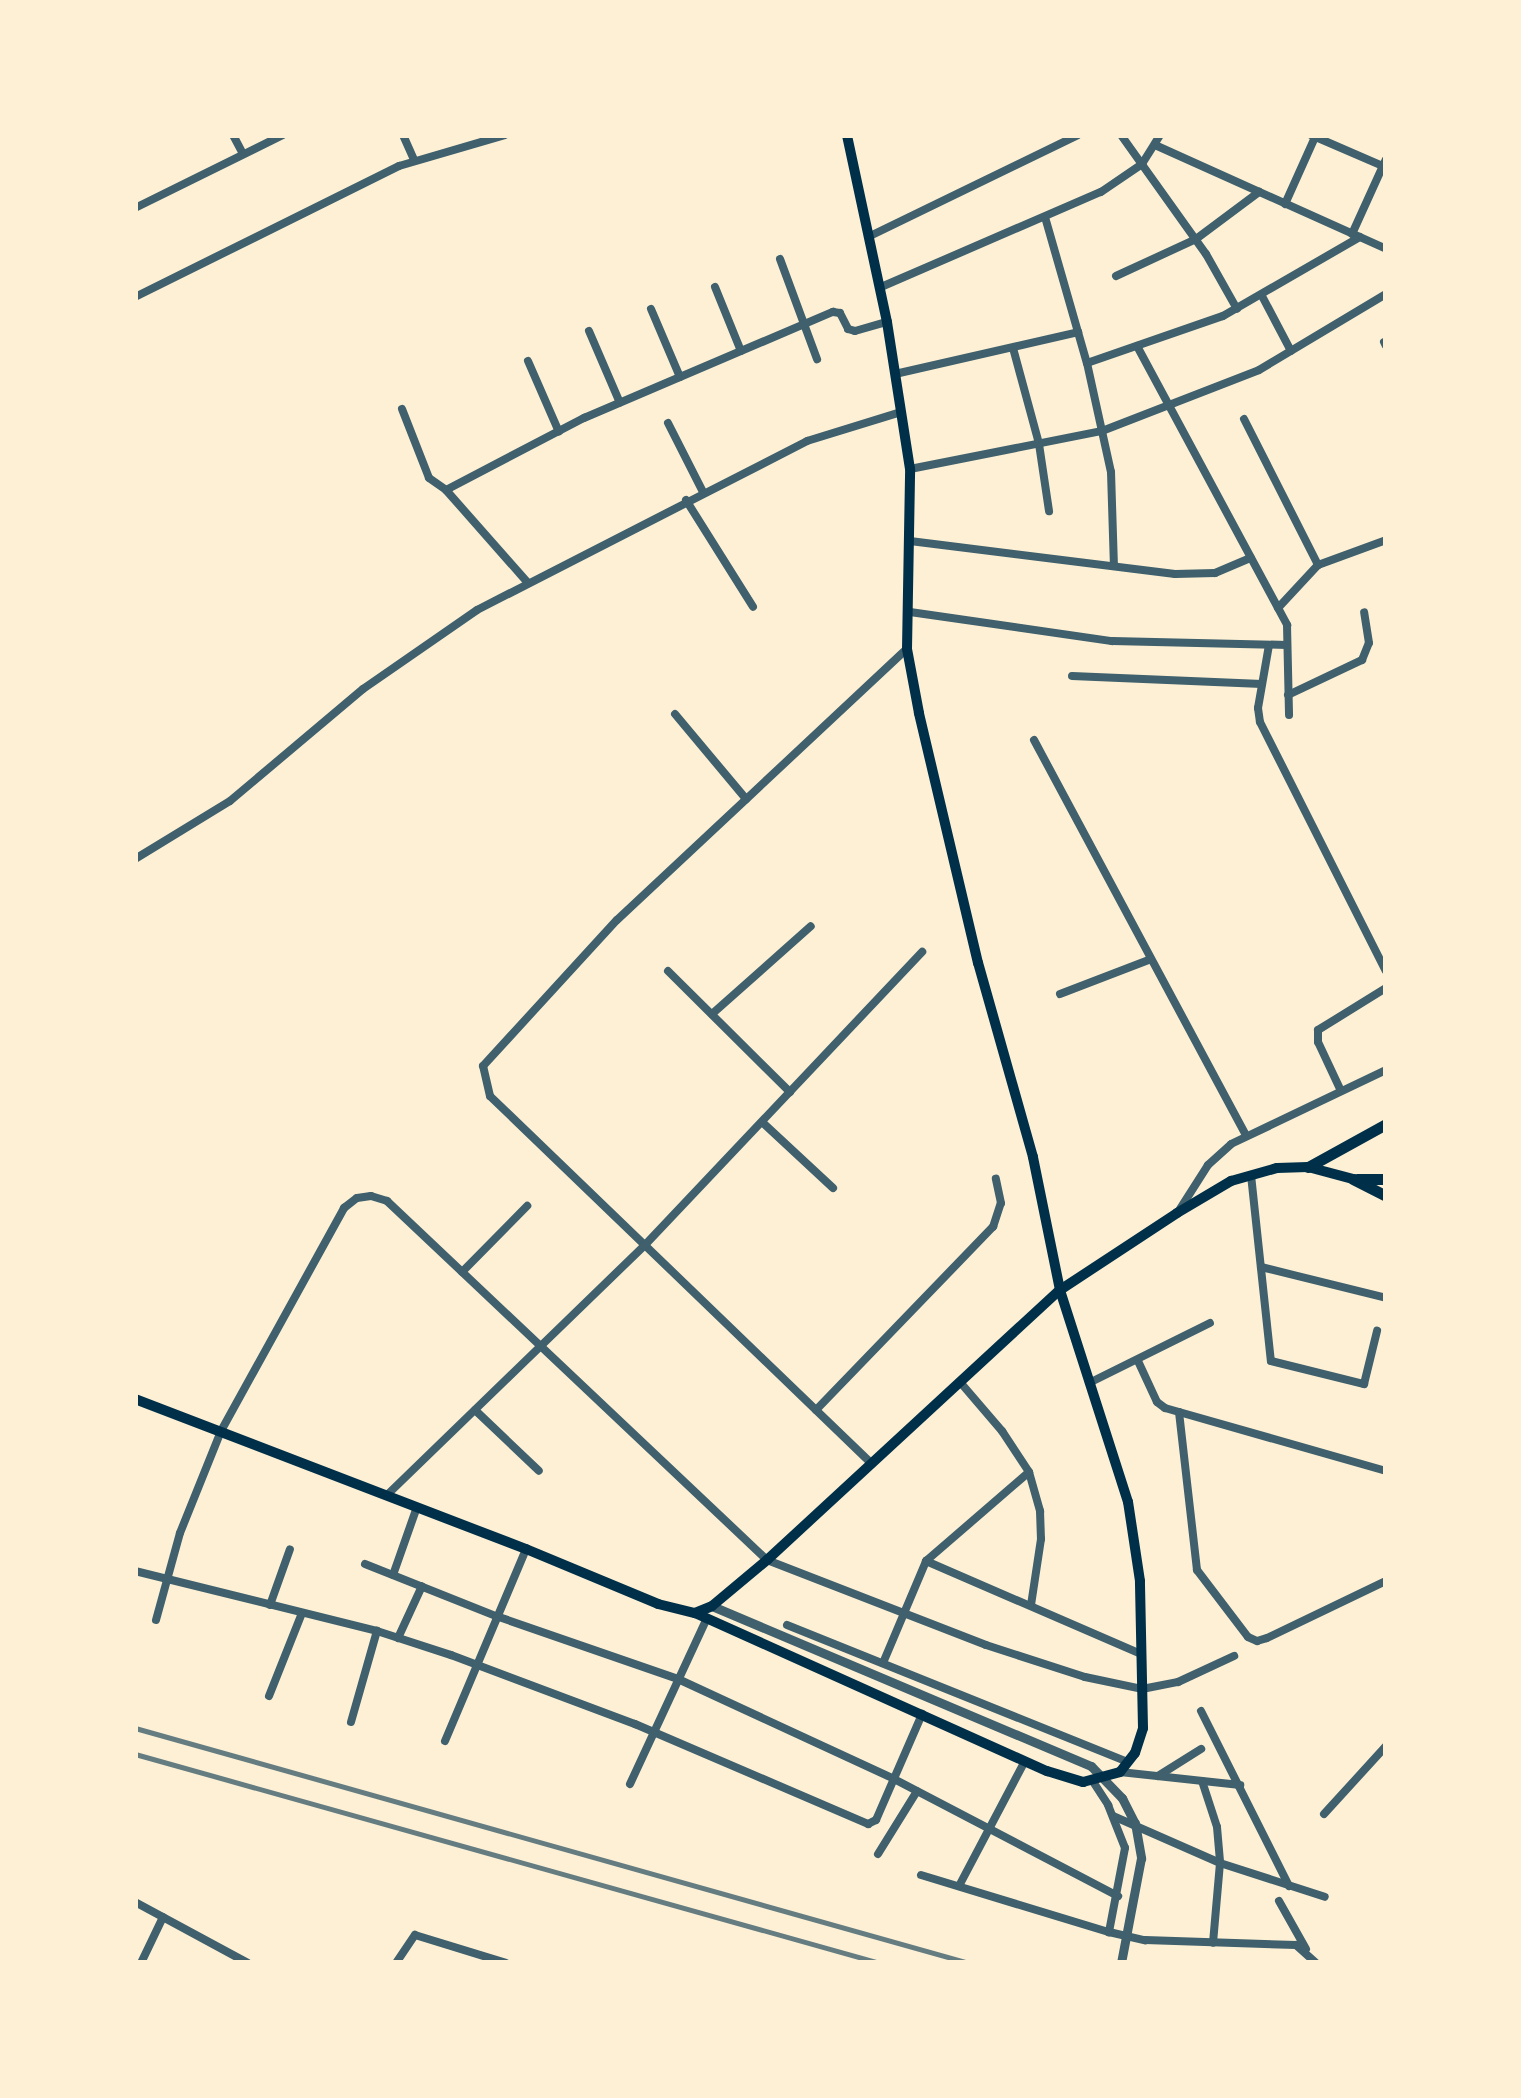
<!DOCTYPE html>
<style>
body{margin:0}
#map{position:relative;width:1521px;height:2098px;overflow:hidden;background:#fdf0d5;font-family:"Public Sans",sans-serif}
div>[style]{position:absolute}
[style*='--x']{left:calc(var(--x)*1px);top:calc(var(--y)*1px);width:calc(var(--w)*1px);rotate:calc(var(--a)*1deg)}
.minor>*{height:8px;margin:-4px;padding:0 4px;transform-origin:4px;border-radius:4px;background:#3f606c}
.tertiary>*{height:9px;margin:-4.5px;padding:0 4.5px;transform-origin:4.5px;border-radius:4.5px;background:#3f606c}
.secondary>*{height:10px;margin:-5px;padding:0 5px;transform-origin:5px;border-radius:5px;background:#003049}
.primary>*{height:11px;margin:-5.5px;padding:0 5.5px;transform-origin:5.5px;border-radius:5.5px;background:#003049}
.rail>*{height:5px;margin:-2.5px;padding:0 2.5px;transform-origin:2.5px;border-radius:2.5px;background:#657d81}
span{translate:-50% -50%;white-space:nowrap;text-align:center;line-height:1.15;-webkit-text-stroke:10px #fdf0d5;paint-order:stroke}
.frame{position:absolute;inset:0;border:138px solid #fdf0d5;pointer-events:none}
</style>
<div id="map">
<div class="minor">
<i style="--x:233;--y:135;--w:21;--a:62"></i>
<i style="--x:403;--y:135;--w:27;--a:66"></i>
<i style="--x:1121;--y:135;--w:146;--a:54.5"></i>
<i style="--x:1206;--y:254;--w:63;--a:60.6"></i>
<i style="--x:1311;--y:135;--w:81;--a:23.4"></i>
<i style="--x:1155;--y:145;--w:253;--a:24.2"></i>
<i style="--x:1285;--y:204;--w:76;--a:-65.8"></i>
<i style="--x:135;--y:208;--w:165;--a:-26.3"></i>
<i style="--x:1045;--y:217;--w:152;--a:74"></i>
<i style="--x:1087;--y:363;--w:112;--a:77.6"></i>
<i style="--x:1111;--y:472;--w:93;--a:88.2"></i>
<i style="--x:1352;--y:234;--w:82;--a:-65.6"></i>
<i style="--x:870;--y:236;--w:231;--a:-25.9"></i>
<i style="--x:780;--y:259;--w:107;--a:69.7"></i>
<i style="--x:1116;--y:276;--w:88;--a:-24.8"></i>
<i style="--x:1196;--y:239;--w:79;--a:-36.7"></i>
<i style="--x:715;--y:287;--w:69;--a:67.9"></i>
<i style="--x:881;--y:287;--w:240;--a:-23.4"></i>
<i style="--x:1101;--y:192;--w:50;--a:-34.3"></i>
<i style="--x:1142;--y:164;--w:34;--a:-58"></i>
<i style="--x:1262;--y:296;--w:62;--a:62.2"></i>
<i style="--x:135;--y:297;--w:295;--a:-26.4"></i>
<i style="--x:399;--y:166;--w:110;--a:-16.3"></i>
<i style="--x:651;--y:309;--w:74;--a:66.9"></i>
<i style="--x:589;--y:331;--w:78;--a:66.7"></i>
<i style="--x:1384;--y:342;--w:4;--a:63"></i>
<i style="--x:1137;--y:346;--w:317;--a:61.7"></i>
<i style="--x:1287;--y:625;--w:90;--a:88.7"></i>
<i style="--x:1013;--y:348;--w:99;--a:74.8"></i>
<i style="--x:1039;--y:444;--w:68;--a:81.5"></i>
<i style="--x:528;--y:361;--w:77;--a:66.4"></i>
<i style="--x:1087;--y:363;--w:144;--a:-19.1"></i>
<i style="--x:1223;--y:316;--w:158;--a:-30"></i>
<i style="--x:895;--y:374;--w:188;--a:-12.9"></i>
<i style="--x:402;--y:409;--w:74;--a:68.6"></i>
<i style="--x:429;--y:478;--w:21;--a:35"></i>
<i style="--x:446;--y:490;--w:156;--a:-27.6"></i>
<i style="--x:584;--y:418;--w:271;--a:-23.1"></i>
<i style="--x:833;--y:312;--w:7;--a:8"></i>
<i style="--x:840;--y:313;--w:18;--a:63"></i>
<i style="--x:848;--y:329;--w:7;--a:16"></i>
<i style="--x:855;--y:331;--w:33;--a:-16"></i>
<i style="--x:1244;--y:419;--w:164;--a:63.1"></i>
<i style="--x:668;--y:423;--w:77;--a:63.1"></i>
<i style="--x:910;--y:469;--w:196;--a:-11.2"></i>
<i style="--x:1102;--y:431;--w:168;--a:-21.2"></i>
<i style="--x:1259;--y:370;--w:148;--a:-30.9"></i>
<i style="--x:446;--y:490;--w:124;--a:48.6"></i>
<i style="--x:686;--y:500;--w:126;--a:57.9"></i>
<i style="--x:910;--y:541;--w:267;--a:7.1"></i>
<i style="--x:1175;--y:574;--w:40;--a:-1.4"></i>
<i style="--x:1215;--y:573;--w:39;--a:-23"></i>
<i style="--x:1278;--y:608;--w:59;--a:-47.1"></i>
<i style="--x:1318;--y:565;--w:72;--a:-20.2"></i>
<i style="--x:910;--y:612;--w:204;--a:8.2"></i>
<i style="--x:1112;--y:641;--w:175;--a:1.3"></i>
<i style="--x:1269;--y:645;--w:64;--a:99.9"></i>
<i style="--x:1258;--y:708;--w:14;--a:82"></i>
<i style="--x:1260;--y:722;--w:279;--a:63.2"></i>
<i style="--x:1072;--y:676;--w:190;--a:2.4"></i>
<i style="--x:1288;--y:695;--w:82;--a:-25.3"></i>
<i style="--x:1362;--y:660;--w:18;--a:-68"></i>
<i style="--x:1369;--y:643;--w:31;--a:-99"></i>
<i style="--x:675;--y:714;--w:111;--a:50.1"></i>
<i style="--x:1034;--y:740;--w:449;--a:61.8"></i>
<i style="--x:135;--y:859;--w:111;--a:-31.4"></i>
<i style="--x:230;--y:801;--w:174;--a:-40.1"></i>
<i style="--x:363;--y:689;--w:139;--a:-34.7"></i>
<i style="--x:477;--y:610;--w:371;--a:-27.1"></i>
<i style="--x:807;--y:441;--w:98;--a:-17.1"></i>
<i style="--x:668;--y:971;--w:172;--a:44.8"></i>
<i style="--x:1060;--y:994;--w:97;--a:-21"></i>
<i style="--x:712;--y:1014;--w:132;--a:-41.6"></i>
<i style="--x:1341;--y:1091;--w:54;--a:-115.1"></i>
<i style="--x:1318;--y:1042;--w:12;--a:-90"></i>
<i style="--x:1318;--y:1030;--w:80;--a:-31.7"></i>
<i style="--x:762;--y:1122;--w:97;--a:42.9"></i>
<i style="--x:1251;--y:1175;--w:187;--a:83.9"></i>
<i style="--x:1271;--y:1361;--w:96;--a:13.9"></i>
<i style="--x:1364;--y:1384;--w:55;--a:-76.2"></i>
<i style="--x:1180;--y:1209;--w:52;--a:-57.5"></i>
<i style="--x:1208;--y:1165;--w:31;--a:-42"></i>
<i style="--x:1231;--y:1144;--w:172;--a:-25.5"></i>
<i style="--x:1261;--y:1267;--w:129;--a:13.9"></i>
<i style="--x:462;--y:1272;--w:93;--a:-45.4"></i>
<i style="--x:1138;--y:1361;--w:45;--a:65.1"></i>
<i style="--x:1157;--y:1402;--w:10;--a:37"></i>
<i style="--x:1165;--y:1408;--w:230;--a:15.9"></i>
<i style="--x:960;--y:1382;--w:65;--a:49.4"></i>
<i style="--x:1002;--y:1431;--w:49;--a:56.6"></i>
<i style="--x:1029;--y:1472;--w:41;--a:74.2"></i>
<i style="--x:1040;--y:1511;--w:28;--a:88"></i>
<i style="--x:1041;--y:1539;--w:67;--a:98.6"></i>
<i style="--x:1089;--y:1383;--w:135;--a:-26.4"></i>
<i style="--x:475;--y:1410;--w:88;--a:43.6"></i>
<i style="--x:816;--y:1410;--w:255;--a:-46"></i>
<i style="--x:993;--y:1227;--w:25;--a:-72"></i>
<i style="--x:1001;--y:1203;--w:25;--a:-102"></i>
<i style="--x:1179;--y:1412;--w:159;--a:83.5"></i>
<i style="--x:1197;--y:1570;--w:84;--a:52.7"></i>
<i style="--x:1248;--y:1637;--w:10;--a:24"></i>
<i style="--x:1257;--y:1641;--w:10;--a:-17"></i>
<i style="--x:1267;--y:1638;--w:132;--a:-25.6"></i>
<i style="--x:872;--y:1464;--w:530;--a:-136.07"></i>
<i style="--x:490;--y:1096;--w:31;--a:-103"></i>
<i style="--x:483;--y:1066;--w:198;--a:-47.5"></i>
<i style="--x:617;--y:920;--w:397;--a:-43.1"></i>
<i style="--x:387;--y:1495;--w:358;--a:-44.1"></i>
<i style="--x:644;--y:1246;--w:405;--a:-46.6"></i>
<i style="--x:926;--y:1561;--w:234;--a:23.4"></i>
<i style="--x:365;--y:1564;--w:141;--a:21.7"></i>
<i style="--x:496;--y:1616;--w:193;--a:19.1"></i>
<i style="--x:678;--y:1679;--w:238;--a:24.8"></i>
<i style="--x:894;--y:1779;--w:253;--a:27.6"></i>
<i style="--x:135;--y:1571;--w:249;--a:13.9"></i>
<i style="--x:377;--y:1631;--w:78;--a:18"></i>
<i style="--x:451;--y:1655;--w:197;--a:20.6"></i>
<i style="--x:635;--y:1724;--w:254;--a:23.2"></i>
<i style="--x:868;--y:1824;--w:9;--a:-27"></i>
<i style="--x:876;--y:1820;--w:116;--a:-66.5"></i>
<i style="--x:393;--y:1575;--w:72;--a:-70.6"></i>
<i style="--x:270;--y:1605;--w:59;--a:-70.3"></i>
<i style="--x:156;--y:1620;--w:90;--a:-74.6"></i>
<i style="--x:180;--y:1533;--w:110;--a:-68.1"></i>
<i style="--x:221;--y:1431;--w:255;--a:-61.1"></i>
<i style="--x:344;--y:1208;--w:16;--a:-38"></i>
<i style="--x:357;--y:1198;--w:14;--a:-8"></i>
<i style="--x:371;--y:1196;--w:17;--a:17"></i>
<i style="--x:387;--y:1201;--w:523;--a:43.37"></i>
<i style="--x:767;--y:1560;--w:235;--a:21.2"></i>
<i style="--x:986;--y:1645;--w:104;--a:17.9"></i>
<i style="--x:1085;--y:1677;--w:58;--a:11.9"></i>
<i style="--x:1142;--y:1689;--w:37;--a:-11"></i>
<i style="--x:1178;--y:1682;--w:62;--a:-24.9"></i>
<i style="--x:787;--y:1625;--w:367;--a:21.9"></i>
<i style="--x:398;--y:1638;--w:57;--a:-65.2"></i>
<i style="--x:883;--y:1663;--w:111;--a:-67.1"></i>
<i style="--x:926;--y:1561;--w:136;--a:-40.8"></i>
<i style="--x:269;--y:1696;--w:89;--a:-68.3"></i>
<i style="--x:1201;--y:1711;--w:196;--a:63.3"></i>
<i style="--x:351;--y:1722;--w:95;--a:-74.1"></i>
<i style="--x:445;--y:1741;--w:208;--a:-67.1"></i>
<i style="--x:1120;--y:1772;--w:121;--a:6.2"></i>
<i style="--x:1158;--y:1776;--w:51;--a:-32.1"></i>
<i style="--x:1092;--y:1780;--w:30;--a:57"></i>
<i style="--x:1108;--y:1805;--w:46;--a:68.4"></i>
<i style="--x:1125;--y:1848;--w:86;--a:100.8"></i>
<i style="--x:1202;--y:1781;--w:48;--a:71.9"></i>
<i style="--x:1217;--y:1827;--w:36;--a:85"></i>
<i style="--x:1220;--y:1863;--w:80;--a:95"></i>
<i style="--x:630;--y:1784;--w:183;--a:-65.1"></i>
<i style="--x:1324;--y:1814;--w:92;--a:-47.6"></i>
<i style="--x:1113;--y:1816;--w:117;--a:23.7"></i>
<i style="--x:1220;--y:1863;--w:110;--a:17.9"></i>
<i style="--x:878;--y:1854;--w:74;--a:-58.2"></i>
<i style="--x:921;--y:1875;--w:196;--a:16.9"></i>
<i style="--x:1109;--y:1932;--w:37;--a:13"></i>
<i style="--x:1145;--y:1940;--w:151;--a:1.9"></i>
<i style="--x:1296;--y:1945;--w:27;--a:42"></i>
<i style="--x:959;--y:1886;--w:141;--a:-62.2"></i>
<i style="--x:1279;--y:1901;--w:55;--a:60.6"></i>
<i style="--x:135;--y:1902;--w:128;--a:28.4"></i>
<i style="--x:141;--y:1963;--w:51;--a:-64.4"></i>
<i style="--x:396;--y:1963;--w:34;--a:-56"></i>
<i style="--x:415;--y:1935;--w:95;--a:17.1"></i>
</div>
<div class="tertiary">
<i style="--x:712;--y:1606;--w:411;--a:22.9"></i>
<i style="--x:1091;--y:1766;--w:45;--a:45.9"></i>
<i style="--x:1122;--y:1798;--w:28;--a:63"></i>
<i style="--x:1135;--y:1823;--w:36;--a:80"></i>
<i style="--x:1141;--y:1858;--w:107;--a:100.8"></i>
</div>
<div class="secondary">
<i style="--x:135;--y:1399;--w:419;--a:21"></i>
<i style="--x:526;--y:1549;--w:143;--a:22.6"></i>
<i style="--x:658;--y:1604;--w:38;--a:14"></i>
<i style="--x:695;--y:1613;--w:18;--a:-22"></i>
<i style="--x:712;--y:1606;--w:72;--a:-39.9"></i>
<i style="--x:767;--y:1560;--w:398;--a:-42.7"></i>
<i style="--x:1060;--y:1290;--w:140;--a:-33.3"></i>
<i style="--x:1177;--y:1213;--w:63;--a:-30.7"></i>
<i style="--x:1231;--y:1181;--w:48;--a:-15.8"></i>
<i style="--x:1277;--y:1168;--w:31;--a:-2"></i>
<i style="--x:1308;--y:1167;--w:47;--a:14.9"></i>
<i style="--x:695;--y:1613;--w:386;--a:24.2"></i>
<i style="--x:1047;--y:1771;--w:38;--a:17"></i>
<i style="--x:1083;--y:1782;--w:38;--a:-15"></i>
<i style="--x:1120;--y:1772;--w:24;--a:-52"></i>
<i style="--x:1135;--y:1753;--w:26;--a:-72"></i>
<i style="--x:1143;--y:1728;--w:147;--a:-91.2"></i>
<i style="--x:1140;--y:1581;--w:80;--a:-98.6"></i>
<i style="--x:1128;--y:1502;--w:223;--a:-107.8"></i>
<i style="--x:1060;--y:1290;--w:136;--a:-101.5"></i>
<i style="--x:1033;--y:1157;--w:202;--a:-105.8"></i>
<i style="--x:978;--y:963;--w:257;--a:-103.3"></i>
<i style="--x:919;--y:713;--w:65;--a:-100.6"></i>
<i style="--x:907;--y:649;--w:180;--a:-89"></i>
<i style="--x:910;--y:469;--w:149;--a:-98.9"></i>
<i style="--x:887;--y:322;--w:191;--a:-102.1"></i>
</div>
<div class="primary">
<i style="--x:1308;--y:1167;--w:89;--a:-28.9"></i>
<i style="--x:1353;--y:1179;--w:37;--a:27"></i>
<i style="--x:1357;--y:1179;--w:29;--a:0"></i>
</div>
<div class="rail">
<i style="--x:135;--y:1728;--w:866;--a:15.74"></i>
<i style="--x:135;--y:1754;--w:774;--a:15.67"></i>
</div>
<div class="frame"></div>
</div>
